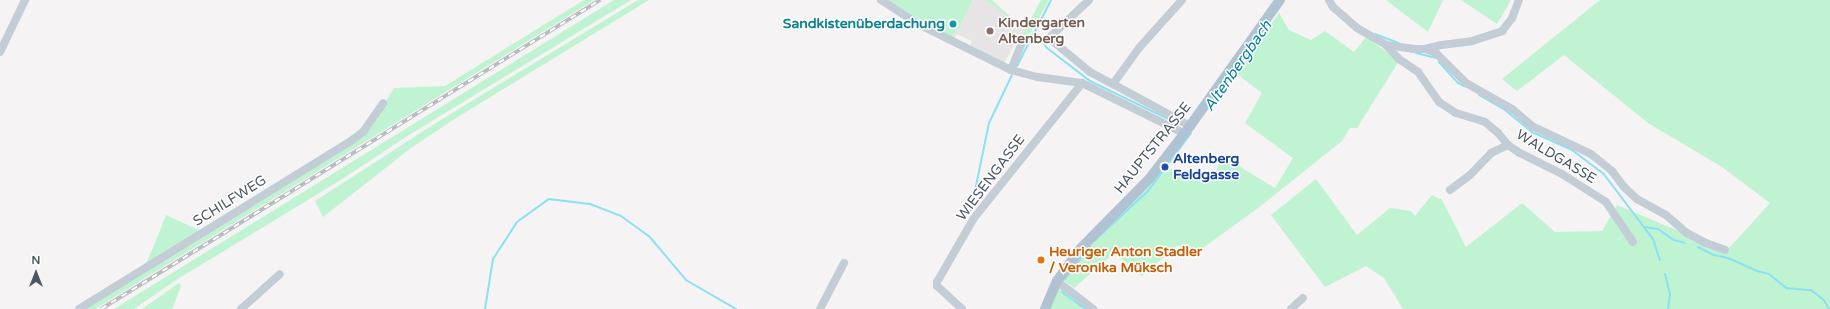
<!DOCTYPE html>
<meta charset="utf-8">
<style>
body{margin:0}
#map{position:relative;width:1830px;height:309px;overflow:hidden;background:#f5f3f3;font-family:"Varela Round",sans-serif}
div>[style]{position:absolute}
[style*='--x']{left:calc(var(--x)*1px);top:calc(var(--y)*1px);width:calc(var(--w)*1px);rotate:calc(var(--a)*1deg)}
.education>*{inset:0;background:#e6e4e5}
.green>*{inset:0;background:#c0f3d2}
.stream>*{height:2px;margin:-1px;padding:0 1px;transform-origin:1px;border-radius:1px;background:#8be1f3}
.minor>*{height:8px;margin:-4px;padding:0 4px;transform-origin:4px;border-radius:4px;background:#c3cdd5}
.major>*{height:10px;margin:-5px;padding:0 5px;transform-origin:5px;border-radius:5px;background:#b1c3d2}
.rail>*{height:3.5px;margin-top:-1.75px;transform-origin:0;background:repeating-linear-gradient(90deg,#fff 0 6px,#b4b8bd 0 12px);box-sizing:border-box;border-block:1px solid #b4b8bd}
.dots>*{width:11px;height:11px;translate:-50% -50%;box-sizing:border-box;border:2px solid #fff;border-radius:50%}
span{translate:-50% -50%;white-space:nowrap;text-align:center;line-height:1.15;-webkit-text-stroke:3px #fff;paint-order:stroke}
.education-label{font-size:14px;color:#785e54;font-weight:700}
.left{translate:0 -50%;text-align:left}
.culture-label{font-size:14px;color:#0d838f;font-weight:700}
.right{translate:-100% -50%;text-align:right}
.street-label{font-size:14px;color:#495762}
.transit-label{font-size:14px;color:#164399;font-weight:700}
.food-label{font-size:14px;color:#c56008;font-weight:700}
.water-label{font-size:15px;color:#057f99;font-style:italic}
.north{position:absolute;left:16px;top:253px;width:40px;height:40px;-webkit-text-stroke:3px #fff;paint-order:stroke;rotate:0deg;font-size:11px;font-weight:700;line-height:16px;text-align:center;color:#495762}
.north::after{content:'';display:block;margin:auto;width:14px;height:18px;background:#495762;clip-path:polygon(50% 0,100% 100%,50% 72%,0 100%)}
</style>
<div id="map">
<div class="education">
<i style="clip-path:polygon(973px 0,986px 0,1026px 30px,1019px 44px,1015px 43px,1004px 64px,969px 47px,972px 41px,957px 34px,954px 39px,951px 38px,954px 33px,959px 28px)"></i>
</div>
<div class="green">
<i style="clip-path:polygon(584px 0,594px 0,95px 309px,85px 309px,364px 135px,394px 88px,445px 86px)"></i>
<i style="clip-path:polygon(614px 0,631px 0,409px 135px,339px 181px,176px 280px,134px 309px,114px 309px)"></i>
<i style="clip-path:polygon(638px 0,649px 0,456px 118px,411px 148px,323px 217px,315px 201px,439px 121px)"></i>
<i style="clip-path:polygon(886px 0,973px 0,959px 28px,954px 33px,951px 38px)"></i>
<i style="clip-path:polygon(986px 0,992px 0,1025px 30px,1041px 0,1049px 0,1028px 38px,1023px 35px,1025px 30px)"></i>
<i style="clip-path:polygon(1386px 0,1443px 0,1428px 32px)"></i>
<i style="clip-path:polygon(1461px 0,1511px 0,1497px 24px)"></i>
<i style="clip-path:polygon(1600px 0,1830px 0,1830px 309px,1403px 309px,1384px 278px,1366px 266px,1325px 287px,1271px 215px,1316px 179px,1357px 235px,1390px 208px,1411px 211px,1415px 216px,1432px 195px,1439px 199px,1441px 198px,1466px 247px,1522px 203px,1555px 232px,1602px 231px,1617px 205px,1726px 251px,1743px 233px,1770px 203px,1722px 167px,1648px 123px,1564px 55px,1517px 91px,1502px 79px)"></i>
<i style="clip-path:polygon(1279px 13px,1289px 30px,1311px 40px,1325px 31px,1354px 52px,1366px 37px,1399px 61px,1357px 128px,1350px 128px,1342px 141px,1262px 205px,1192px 256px,1178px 245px,1142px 276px,1114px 253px,1074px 288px,1062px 279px,1092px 240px,1164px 168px,1212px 177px,1224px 157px,1275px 188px,1293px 158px,1245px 123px,1262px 93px,1237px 74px)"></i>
<i style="clip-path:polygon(166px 215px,201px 231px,145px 266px,155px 243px)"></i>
<i style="clip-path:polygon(179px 283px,181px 286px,172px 309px,142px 309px)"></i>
<i style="clip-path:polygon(1058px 284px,1090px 309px,1048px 309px)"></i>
</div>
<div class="stream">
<i style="--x:1051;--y:0;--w:35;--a:117"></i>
<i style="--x:1035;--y:31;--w:21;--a:55"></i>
<i style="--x:1047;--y:48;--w:54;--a:37.5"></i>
<i style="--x:1090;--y:81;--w:98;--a:26"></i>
<i style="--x:1375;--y:34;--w:25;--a:21"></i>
<i style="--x:1416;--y:53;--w:21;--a:14"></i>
<i style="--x:1439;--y:62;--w:28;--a:48"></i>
<i style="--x:1458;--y:83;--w:7;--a:27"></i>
<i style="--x:1017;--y:66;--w:39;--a:-63"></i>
<i style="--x:1479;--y:95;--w:30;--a:30"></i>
<i style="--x:1505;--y:110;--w:35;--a:39"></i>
<i style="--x:1532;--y:132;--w:44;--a:24.2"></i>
<i style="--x:1572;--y:150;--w:39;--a:37"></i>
<i style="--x:1603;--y:173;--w:83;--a:52.9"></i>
<i style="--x:1653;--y:239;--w:22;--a:72"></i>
<i style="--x:971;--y:210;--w:89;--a:-78.3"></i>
<i style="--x:989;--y:123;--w:53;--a:-64.4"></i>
<i style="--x:1644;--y:227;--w:14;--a:8"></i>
<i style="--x:1658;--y:229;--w:19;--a:35"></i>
<i style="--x:1674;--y:240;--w:11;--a:15"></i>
<i style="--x:1094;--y:241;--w:74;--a:-42.8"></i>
<i style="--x:1148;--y:191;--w:72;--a:-53.4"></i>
<i style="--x:1698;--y:247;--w:18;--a:27"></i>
<i style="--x:1714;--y:255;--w:14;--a:12"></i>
<i style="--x:1728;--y:258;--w:32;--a:24"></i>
<i style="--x:1757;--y:271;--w:12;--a:14"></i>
<i style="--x:1769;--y:274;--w:22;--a:39"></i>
<i style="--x:1786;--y:288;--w:25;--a:5"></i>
<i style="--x:1811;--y:290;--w:16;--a:38"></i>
<i style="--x:1824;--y:300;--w:10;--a:61"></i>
<i style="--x:1665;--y:274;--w:21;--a:76"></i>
<i style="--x:1670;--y:294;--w:15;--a:98"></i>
<i style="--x:1065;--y:279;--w:41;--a:-52.9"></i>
<i style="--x:1062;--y:292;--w:29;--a:36"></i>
<i style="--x:485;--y:309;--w:51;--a:-80.9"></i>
<i style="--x:493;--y:259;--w:44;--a:-57"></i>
<i style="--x:517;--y:222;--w:39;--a:-36"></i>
<i style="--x:549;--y:199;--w:41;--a:7"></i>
<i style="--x:590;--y:204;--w:33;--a:21"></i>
<i style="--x:621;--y:216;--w:34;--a:36"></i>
<i style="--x:649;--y:236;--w:57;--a:49.9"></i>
<i style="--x:686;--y:280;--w:58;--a:30.1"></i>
</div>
<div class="minor">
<i style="--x:881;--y:0;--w:44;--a:33"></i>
<i style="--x:918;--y:24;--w:104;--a:26.3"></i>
<i style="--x:1011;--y:70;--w:28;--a:15"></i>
<i style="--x:1038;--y:77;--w:44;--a:7.8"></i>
<i style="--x:1082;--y:83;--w:115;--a:26.3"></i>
<i style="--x:1089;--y:0;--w:55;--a:136.5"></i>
<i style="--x:1049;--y:38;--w:53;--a:39.7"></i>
<i style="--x:1090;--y:72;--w:26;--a:28"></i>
<i style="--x:1182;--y:0;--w:64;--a:131.9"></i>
<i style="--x:1139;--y:48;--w:44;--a:125.8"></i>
<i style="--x:1113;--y:84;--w:88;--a:28.6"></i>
<i style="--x:1329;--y:0;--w:8;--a:60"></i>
<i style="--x:1333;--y:7;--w:32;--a:41"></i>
<i style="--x:1357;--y:28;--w:34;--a:30"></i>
<i style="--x:1386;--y:45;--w:27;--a:8"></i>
<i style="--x:1413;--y:49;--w:12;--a:0"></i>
<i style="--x:1425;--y:49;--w:12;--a:20"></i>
<i style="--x:1436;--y:53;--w:42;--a:45"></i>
<i style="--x:1466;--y:83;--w:53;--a:29.5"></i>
<i style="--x:1512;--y:109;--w:26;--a:40"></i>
<i style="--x:1532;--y:126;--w:65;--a:25.4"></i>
<i style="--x:1591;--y:154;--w:27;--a:39"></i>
<i style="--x:1612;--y:171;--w:20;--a:53"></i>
<i style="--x:1624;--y:187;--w:18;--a:43"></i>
<i style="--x:1637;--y:199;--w:33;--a:29"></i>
<i style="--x:1666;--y:215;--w:28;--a:41"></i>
<i style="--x:1687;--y:233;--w:21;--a:28"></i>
<i style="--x:1706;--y:243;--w:20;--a:20"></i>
<i style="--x:1386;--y:45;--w:19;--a:47"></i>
<i style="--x:1399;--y:59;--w:23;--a:34"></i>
<i style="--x:1418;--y:72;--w:37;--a:55"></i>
<i style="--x:1439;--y:102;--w:20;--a:33"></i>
<i style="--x:1456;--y:113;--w:30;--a:17"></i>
<i style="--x:1485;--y:122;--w:17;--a:40"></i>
<i style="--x:1498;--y:133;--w:16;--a:50"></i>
<i style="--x:1508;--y:145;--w:14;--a:34"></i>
<i style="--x:1520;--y:153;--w:47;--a:26.6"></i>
<i style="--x:1562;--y:174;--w:52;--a:32.5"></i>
<i style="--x:1606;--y:202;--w:48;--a:56"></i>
<i style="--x:1425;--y:49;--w:16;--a:-14"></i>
<i style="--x:1441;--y:45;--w:31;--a:-7"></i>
<i style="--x:1472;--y:41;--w:32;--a:-18"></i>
<i style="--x:1502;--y:31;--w:16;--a:-52"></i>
<i style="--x:1512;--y:18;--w:19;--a:-69"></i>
<i style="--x:0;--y:52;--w:58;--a:-64.3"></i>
<i style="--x:1011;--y:70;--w:31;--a:-68"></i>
<i style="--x:1450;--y:190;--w:25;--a:-37"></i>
<i style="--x:1470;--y:175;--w:30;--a:-46"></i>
<i style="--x:1491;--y:153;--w:19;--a:-25"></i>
<i style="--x:1057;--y:281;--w:46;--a:37.9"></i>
<i style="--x:79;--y:309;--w:316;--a:-31.7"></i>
<i style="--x:348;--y:143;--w:19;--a:-36"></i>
<i style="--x:363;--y:132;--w:35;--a:-55"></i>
<i style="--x:241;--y:309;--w:52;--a:-41.9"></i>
<i style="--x:820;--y:309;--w:52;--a:-62.4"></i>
<i style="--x:962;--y:309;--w:34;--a:-137"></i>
<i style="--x:937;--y:286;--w:4;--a:-90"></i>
<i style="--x:937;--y:282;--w:74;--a:-60"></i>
<i style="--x:974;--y:218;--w:173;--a:-51.3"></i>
<i style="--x:1291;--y:309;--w:16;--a:-43"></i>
</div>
<div class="major">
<i style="--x:1045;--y:309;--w:30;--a:-67"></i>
<i style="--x:1057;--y:281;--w:41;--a:-54"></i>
<i style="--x:1081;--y:248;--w:98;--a:-45.4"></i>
<i style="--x:1150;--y:178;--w:66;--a:-52.4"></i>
<i style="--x:1190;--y:126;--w:155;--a:-54.5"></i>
</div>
<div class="rail">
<i style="--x:101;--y:309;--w:587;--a:-31.77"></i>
</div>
<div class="dots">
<i style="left:953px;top:24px;background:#0f9aa8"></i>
<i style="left:990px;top:31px;background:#8d6e63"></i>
<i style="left:1165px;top:167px;background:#1a4fb4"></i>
<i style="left:1041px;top:260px;background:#e8710a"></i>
</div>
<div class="education-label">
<span class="left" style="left:998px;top:31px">Kindergarten<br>Altenberg</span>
</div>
<div class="culture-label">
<span class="right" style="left:945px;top:24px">Sandkistenüberdachung</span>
</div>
<div class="street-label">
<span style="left:1153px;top:148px;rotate:-51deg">HAUPTSTRASSE</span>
<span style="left:1556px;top:157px;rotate:31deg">WALDGASSE</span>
<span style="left:991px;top:178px;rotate:-53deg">WIESENGASSE</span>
<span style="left:230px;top:201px;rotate:-32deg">SCHILFWEG</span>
</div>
<div class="transit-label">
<span class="left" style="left:1173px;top:167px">Altenberg<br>Feldgasse</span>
</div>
<div class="food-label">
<span class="left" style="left:1049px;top:260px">Heuriger Anton Stadler<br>/ Veronika Müksch</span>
</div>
<div class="water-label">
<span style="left:1238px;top:66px;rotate:-55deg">Altenbergbach</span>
</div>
<div class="north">N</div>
</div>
